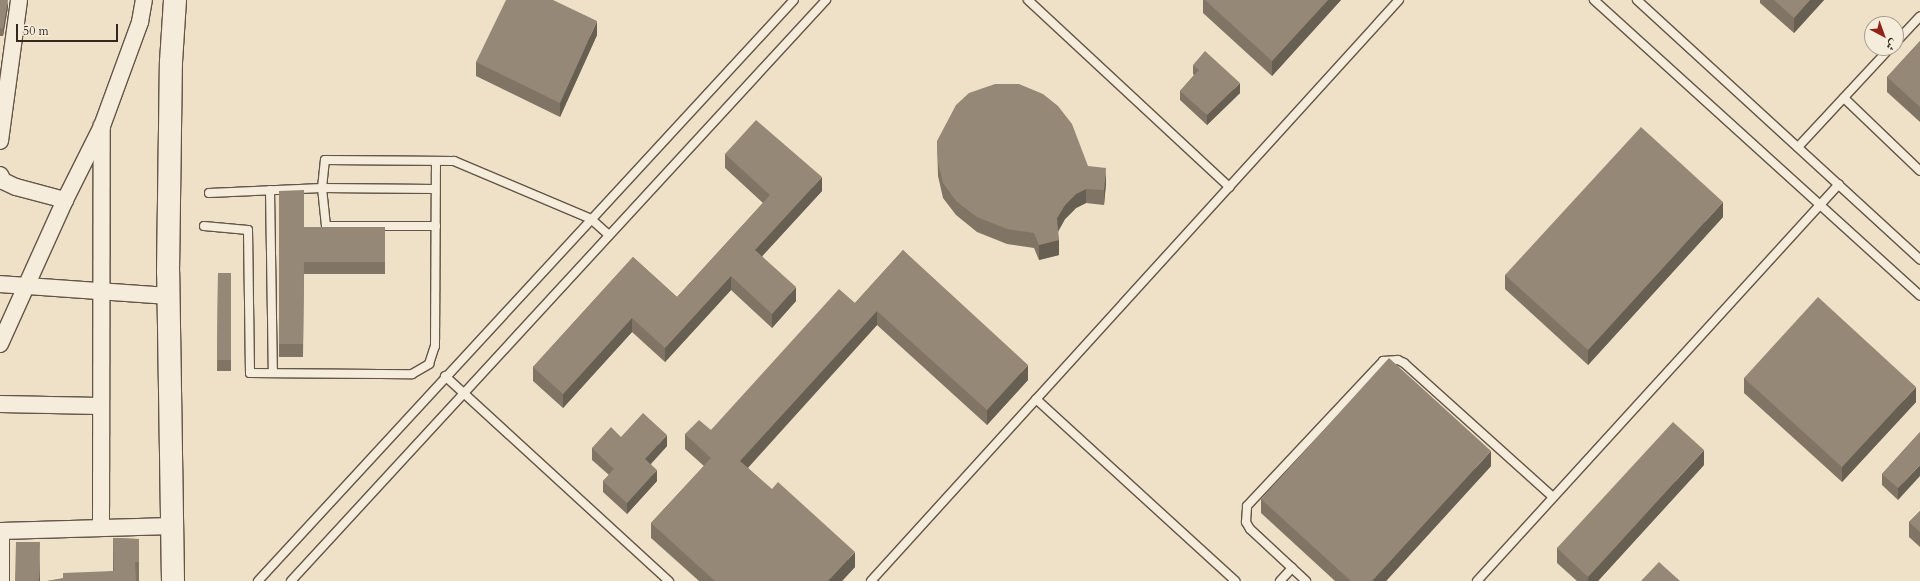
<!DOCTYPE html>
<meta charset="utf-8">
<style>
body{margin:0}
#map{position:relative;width:1920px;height:581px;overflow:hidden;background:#efe1c7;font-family:Cardo,Amiri,serif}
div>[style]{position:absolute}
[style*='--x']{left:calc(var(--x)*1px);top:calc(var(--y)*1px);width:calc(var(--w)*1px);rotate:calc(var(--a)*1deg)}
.roads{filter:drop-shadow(1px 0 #635648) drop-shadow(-1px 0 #635648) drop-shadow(0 1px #635648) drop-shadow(0 -1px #635648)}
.lane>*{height:8px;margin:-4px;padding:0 4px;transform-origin:4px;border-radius:4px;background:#f5ecdb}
.street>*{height:16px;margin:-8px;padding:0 8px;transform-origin:8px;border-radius:8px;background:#f5ecdb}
.secondary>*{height:22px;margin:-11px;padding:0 11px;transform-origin:11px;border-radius:11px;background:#f5ecdb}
.wall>*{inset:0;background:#807565}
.shaded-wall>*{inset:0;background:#685f53}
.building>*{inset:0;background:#958876}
span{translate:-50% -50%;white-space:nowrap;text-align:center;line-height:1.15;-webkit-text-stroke:3.5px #f5ecdb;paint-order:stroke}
.north{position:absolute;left:1864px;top:16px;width:40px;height:40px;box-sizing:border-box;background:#f5ecdb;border:1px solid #a89e8f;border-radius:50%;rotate:139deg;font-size:11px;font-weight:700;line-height:16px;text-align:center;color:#34281e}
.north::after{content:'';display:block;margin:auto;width:14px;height:18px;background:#8f2418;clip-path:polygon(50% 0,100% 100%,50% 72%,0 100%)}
.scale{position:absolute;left:16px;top:24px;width:102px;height:18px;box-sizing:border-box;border:2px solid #34281e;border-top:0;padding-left:5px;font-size:12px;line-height:14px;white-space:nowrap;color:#34281e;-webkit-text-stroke:3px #f5ecdb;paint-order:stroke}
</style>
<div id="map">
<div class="roads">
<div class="lane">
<i style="--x:1028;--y:0;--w:275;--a:42.9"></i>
<i style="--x:1594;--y:0;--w:440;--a:42.2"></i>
<i style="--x:1637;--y:0;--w:384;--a:42.5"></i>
<i style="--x:1896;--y:42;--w:35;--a:-47"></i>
<i style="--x:1844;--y:98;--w:105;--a:43.8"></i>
<i style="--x:1798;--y:147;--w:135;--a:-47.1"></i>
<i style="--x:270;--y:190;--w:182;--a:89.1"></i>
<i style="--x:209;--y:193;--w:113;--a:-2.5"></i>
<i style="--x:322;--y:188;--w:113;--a:0.5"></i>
<i style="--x:204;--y:226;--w:44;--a:5.2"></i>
<i style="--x:248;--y:230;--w:143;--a:89.2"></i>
<i style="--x:250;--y:373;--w:162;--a:0.4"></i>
<i style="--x:412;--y:374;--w:20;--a:-30"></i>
<i style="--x:429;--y:364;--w:19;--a:-72"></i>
<i style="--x:435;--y:346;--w:185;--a:-89.7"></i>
<i style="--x:436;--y:226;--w:110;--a:180"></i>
<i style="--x:326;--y:226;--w:38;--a:-96"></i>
<i style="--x:322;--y:188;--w:28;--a:-84"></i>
<i style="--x:325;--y:160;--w:129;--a:0.4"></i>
<i style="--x:454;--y:161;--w:149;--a:22.9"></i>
<i style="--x:591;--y:219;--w:24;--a:42"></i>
<i style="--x:445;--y:376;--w:304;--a:42.5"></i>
<i style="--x:1036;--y:399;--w:270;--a:42.4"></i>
<i style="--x:258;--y:581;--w:790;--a:-47.31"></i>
<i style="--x:291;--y:581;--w:790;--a:-47.36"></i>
<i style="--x:871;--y:581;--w:785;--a:-47.74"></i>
<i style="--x:1280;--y:581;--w:18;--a:-47"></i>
<i style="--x:1306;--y:581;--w:76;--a:-137.1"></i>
<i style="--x:1250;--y:529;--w:8;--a:-120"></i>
<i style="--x:1246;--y:522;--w:16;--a:-86"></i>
<i style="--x:1247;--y:506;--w:199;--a:-46.8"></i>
<i style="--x:1383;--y:361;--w:15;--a:-4"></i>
<i style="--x:1398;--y:360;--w:7;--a:27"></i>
<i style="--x:1404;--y:363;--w:200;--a:42"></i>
<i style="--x:1477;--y:581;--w:537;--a:-47.64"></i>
</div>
<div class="street">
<i style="--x:0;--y:141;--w:142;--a:-82.3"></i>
<i style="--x:0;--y:175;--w:7;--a:63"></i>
<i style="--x:3;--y:181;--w:14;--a:25"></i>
<i style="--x:16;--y:187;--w:51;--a:14.9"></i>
<i style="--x:0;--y:284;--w:168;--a:4.1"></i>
<i style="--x:0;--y:344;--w:158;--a:-65.7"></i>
<i style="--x:65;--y:200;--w:83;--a:-63.4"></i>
<i style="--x:102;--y:126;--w:111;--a:-69.9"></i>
<i style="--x:140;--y:22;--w:22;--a:-80"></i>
<i style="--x:0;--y:404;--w:100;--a:1.1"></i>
<i style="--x:101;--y:528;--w:402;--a:-89.9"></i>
<i style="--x:1;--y:581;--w:50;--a:-90"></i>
<i style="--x:1;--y:531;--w:171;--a:-1.7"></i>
</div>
<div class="secondary">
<i style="--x:173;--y:581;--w:309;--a:-90.9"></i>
<i style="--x:168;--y:272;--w:210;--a:-89.2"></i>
<i style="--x:171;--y:62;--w:62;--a:-86.3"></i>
</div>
</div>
<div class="wall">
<i style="clip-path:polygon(0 0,8px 7px,3px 36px,0 36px)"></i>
<i style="clip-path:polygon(1203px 0,1341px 0,1272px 76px,1203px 13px)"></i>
<i style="clip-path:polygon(1760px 0,1824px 0,1794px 33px,1760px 3px)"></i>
<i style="clip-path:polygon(597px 35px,560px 117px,476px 76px,476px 62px)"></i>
<i style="clip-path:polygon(1920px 41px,1920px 122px,1887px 92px,1887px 77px)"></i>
<i style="clip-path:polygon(1193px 65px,1240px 93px,1207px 125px,1180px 100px,1180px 91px,1194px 75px,1193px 74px)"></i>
<i style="clip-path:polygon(937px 141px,1088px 166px,1106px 183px,1104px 205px,1086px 203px,1076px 208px,1065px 219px,1058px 232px,1059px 255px,1039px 260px,1034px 248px,1007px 244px,977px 232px,956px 215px,943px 198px,938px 176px)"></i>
<i style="clip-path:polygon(725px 154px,822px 191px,762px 256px,796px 301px,772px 328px,731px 290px,665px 362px,632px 332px,563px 408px,533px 381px,533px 367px,633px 257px,677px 297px,763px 203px,725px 168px)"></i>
<i style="clip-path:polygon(279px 191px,304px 227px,385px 227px,385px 274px,304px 274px,303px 357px,279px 357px)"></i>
<i style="clip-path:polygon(1723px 217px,1588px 365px,1505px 289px,1505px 275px)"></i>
<i style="clip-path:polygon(903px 250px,1028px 380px,987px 425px,877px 325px,748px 468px,855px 567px,842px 581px,699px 581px,651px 538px,651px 523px,704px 466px,685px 449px,685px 434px,711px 430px,855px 303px)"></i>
<i style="clip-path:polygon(218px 273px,231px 273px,231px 371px,217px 371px)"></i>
<i style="clip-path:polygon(1744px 378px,1916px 402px,1842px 482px,1744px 393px)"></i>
<i style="clip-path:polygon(1920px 432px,1898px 500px,1882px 485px,1882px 474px)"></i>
<i style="clip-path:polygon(621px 437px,667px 446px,651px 464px,657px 481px,627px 514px,603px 492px,603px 481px,609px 475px,592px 460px,592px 448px)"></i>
<i style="clip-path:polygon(1704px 465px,1598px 581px,1577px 581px,1557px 563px,1557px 548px)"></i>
<i style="clip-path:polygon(1491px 466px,1386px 581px,1335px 581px,1261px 513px,1261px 499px)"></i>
<i style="clip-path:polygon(1920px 511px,1920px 547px,1909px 537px,1909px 522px)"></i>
<i style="clip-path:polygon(113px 538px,139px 539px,139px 581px,47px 581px,113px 571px)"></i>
</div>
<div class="shaded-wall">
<i style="clip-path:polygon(8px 0,8px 7px,3px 36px,3px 29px)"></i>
<i style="clip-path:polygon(1328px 0,1341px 0,1272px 76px,1272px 61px)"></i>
<i style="clip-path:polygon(1810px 0,1824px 0,1794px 33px,1794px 18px)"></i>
<i style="clip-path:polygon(597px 21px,597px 35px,560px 117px,560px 103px)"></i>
<i style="clip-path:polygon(1240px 83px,1240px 93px,1207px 125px,1207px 115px)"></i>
<i style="clip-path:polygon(1106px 168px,1106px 183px,1104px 205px,1104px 190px)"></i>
<i style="clip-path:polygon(822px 177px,822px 191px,755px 264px,755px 250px)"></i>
<i style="clip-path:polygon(1086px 189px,1086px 203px,1076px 208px,1065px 219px,1057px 233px,1057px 218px,1065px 205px,1076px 194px)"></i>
<i style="clip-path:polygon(1723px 202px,1723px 217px,1588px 365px,1588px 350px)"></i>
<i style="clip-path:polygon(1059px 240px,1059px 255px,1039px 260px,1039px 245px)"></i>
<i style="clip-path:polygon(731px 276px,731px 290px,665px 362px,665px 348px)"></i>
<i style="clip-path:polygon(796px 287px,796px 301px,772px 328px,772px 314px)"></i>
<i style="clip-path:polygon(877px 311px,877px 325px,740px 476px,740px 461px)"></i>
<i style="clip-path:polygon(632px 318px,632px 332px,563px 408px,563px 394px)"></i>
<i style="clip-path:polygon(1028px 365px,1028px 380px,987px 425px,987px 410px)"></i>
<i style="clip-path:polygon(1916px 387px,1916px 402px,1842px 482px,1842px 467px)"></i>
<i style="clip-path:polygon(667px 435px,667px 446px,645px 470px,645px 459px)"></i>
<i style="clip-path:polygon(1704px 450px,1704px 465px,1598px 581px,1588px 581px,1588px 577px)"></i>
<i style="clip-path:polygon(1491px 451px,1491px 466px,1386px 581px,1372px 581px)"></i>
<i style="clip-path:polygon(1920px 465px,1920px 476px,1898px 500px,1898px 488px)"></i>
<i style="clip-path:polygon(657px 470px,657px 481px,627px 514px,627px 503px)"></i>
<i style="clip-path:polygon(40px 542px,40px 581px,39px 581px)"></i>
<i style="clip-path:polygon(855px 552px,855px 567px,842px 581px,828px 581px)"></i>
</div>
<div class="building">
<i style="clip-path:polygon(0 0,8px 0,3px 29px,0 28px)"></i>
<i style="clip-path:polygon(506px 0,553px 0,597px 21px,560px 103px,476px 62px)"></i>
<i style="clip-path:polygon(1205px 0,1328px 0,1272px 61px)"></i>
<i style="clip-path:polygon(1774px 0,1810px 0,1794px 18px)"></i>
<i style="clip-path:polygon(1920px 41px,1920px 107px,1887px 77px)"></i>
<i style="clip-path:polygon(1205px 51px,1240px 83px,1207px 115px,1180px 91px,1199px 70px,1193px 65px)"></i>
<i style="clip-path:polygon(995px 84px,1019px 84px,1043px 94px,1058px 106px,1072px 124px,1088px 166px,1106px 168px,1104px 190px,1086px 189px,1076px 194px,1065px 205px,1057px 218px,1059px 240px,1039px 245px,1034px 233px,1007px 229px,977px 217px,956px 201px,943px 183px,938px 162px,937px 141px,956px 105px,969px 93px)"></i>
<i style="clip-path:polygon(756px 120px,822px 177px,755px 250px,796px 287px,772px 314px,731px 276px,665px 348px,632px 318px,563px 394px,533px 367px,633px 257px,677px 297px,770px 195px,725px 154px)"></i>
<i style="clip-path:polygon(1641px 127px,1723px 202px,1588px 350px,1505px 275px)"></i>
<i style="clip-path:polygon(304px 190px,304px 227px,385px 227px,385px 262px,304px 262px,303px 344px,279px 344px,279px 191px)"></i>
<i style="clip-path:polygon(903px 250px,1028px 365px,987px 410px,877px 311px,740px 461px,772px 489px,778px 482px,855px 552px,828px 581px,715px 581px,651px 523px,711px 458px,685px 434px,699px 420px,711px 430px,839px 289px,855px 303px)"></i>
<i style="clip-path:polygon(218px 273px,231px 273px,231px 360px,217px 360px)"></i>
<i style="clip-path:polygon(1818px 297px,1916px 387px,1842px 467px,1744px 378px)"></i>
<i style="clip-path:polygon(1389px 358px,1491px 451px,1372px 581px,1351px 581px,1261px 499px)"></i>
<i style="clip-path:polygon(643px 413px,667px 435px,645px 459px,657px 470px,627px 503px,603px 481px,614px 469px,592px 448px,611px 427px,621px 437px)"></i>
<i style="clip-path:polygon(1673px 422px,1704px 450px,1588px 577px,1557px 548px)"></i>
<i style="clip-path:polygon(1920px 432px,1920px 465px,1898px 488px,1882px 474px)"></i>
<i style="clip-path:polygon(1920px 511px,1920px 532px,1909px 522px)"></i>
<i style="clip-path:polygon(113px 538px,139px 539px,139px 562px,135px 562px,136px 581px,47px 581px,63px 578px,63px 573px,114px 571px)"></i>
<i style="clip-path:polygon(16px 542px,40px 542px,39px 581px,15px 581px)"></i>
<i style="clip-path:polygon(1659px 562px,1680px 581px,1641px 581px)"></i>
</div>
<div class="north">ش</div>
<div class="scale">50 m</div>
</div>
